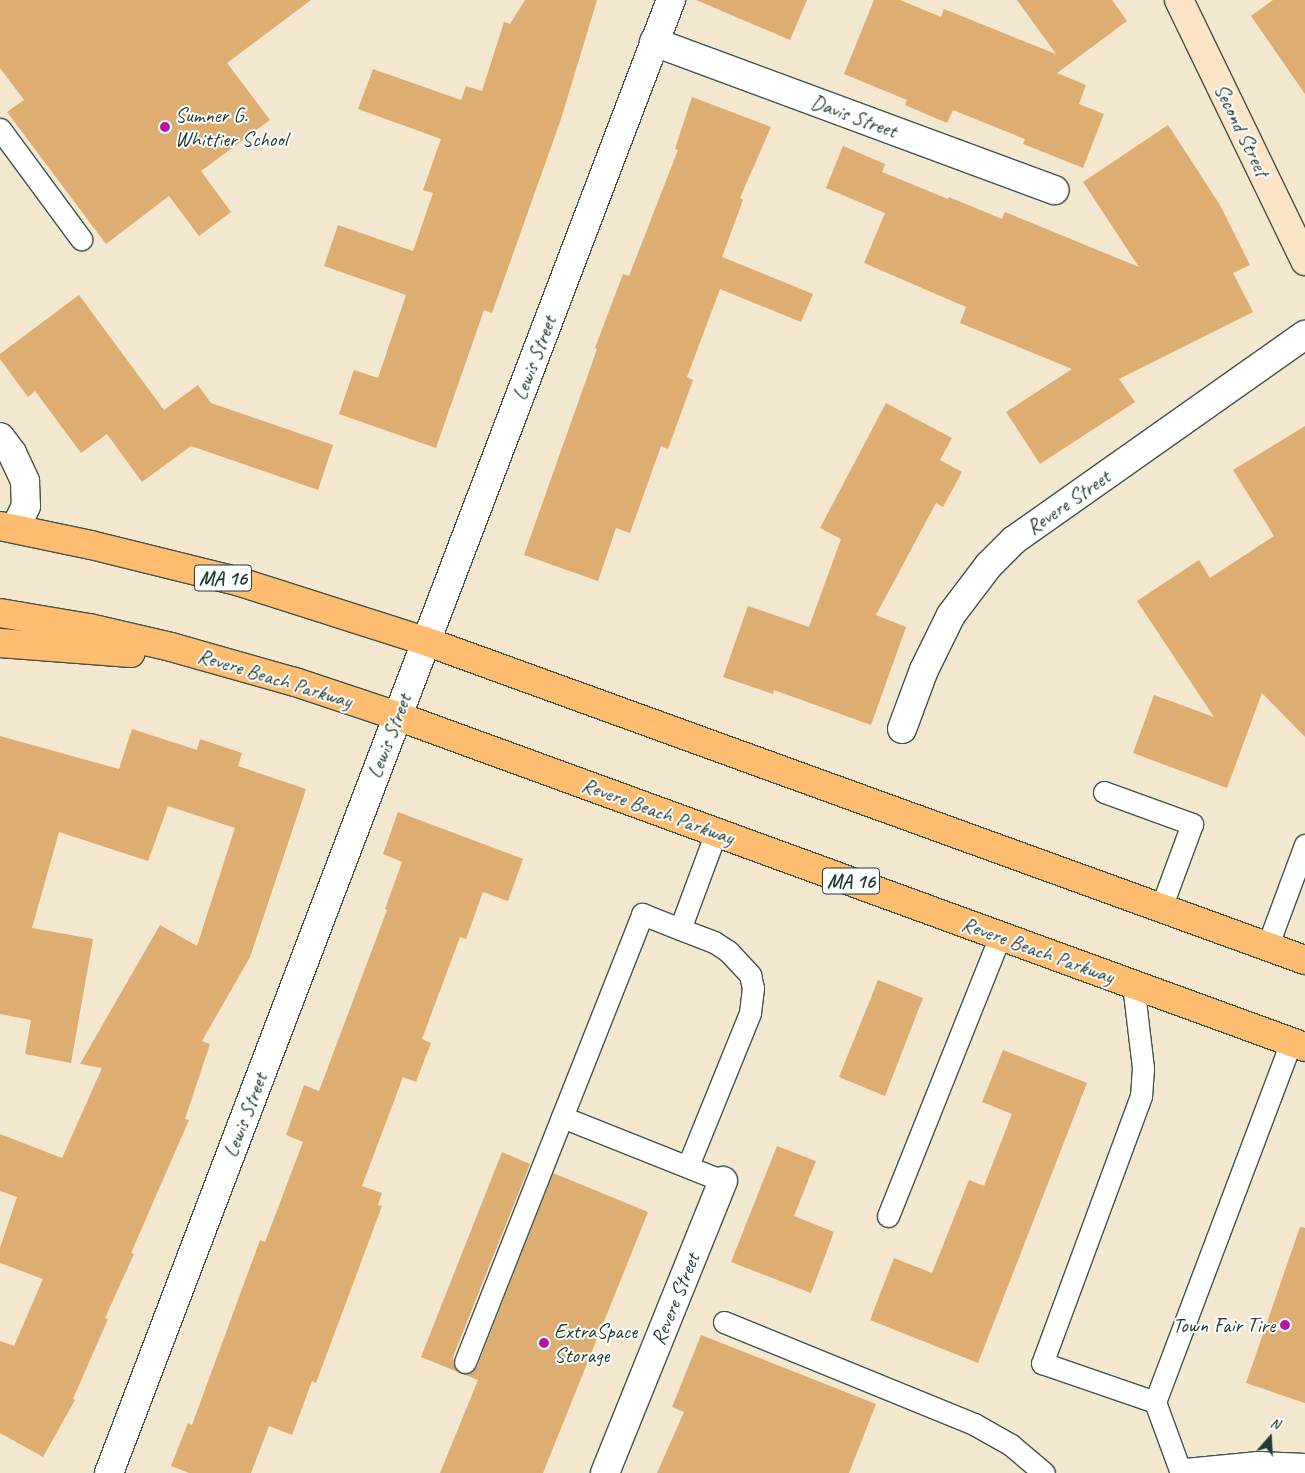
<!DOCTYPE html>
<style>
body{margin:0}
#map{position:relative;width:1305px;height:1473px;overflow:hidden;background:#f3e7cf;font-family:Caveat,sans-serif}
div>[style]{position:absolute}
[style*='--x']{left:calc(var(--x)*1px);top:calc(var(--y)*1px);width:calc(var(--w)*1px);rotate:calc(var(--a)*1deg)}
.building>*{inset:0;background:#dead71}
.roads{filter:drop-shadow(1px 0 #3f564b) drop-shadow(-1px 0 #3f564b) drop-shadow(0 1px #3f564b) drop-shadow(0 -1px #3f564b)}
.lane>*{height:21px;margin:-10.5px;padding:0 10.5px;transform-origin:10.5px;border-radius:10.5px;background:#fff}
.street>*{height:28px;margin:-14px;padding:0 14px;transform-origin:14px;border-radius:14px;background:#fff}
.secondary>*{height:28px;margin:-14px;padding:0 14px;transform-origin:14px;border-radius:14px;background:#fee4c6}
.highway>*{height:28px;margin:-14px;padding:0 14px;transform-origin:14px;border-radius:14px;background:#fdbc70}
.dots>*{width:14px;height:14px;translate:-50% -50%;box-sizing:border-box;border:2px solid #fff;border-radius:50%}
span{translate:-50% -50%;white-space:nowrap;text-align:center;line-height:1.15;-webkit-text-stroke:4px #fff;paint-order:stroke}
.shield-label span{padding:1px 4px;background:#fff;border:1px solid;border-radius:4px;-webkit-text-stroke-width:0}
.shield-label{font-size:20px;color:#1f3d34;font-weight:700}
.poi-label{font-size:21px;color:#1f3d34}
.left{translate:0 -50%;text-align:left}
.right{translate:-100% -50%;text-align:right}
.street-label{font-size:21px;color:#1f3d34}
.north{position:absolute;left:1245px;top:1413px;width:50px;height:50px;-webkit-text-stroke:4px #fff;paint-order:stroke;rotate:19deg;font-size:14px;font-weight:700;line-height:20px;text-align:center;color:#1f3d34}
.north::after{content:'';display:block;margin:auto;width:18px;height:22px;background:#1f3d34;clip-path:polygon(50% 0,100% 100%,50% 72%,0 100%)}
</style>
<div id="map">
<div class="building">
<i style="clip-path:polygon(0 0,311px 0,227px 63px,270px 120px,201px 171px,231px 212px,199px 236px,169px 196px,106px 244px,7px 112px,24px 100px,0 68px)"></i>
<i style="clip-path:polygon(525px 0,597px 0,561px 119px,492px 313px,484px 310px,436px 448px,339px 414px,354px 370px,378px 378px,406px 295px,324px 266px,338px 225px,413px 251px,433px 193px,423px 190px,441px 139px,358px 109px,373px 69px,461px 100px,466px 86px,482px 91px,504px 22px,510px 24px)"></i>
<i style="clip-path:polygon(696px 0,807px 0,790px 40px)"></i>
<i style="clip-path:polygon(874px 0,900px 0,941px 17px,944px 9px,1056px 54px,1017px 0,1112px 0,1127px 21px,1057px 73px,1086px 85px,1079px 104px,1104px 114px,1083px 168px,1023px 144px,1025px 139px,953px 110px,947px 123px,905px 105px,907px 100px,844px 74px)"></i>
<i style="clip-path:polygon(1273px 0,1305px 0,1305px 94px,1251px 16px)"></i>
<i style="clip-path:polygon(692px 97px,771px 127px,740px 198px,743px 200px,722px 257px,813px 294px,801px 322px,720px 289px,687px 377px,693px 380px,668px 449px,661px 446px,630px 533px,616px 528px,598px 581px,524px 555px,597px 349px,595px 348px,623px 274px,629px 276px,678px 150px,675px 149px)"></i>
<i style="clip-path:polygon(1168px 125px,1220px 205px,1250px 265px,1233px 273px,1253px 312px,1119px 379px,1135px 402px,1040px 464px,1006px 412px,1072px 369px,960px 323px,966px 307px,864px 263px,885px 213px,826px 188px,843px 146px,885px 164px,882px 172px,948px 199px,949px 197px,1002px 219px,1005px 212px,1139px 267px,1083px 182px)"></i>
<i style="clip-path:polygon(79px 295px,164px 410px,198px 385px,211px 403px,333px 445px,318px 490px,191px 446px,142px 482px,107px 434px,81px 453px,35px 391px,28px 397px,0 359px,0 354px)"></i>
<i style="clip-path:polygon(886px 403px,952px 438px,940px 460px,962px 472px,943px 507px,936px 503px,876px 615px,906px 627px,871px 725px,774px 690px,773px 694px,723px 677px,748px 606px,809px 627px,841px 539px,820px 528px)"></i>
<i style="clip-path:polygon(1305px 426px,1305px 737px,1262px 693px,1227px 788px,1133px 753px,1154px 695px,1214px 717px,1137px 601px,1199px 560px,1210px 578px,1274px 536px,1233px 470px)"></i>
<i style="clip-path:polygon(132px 729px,197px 750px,200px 739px,242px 753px,238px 766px,306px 789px,250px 957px,202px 1041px,210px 1044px,185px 1119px,189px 1120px,131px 1253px,134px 1254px,105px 1318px,108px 1319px,73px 1399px,75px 1400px,43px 1457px,0 1433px,0 1341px,14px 1346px,43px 1279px,0 1263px,0 1248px,17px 1197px,0 1191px,0 1134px,62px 1158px,102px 1068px,80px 1064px,160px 925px,197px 946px,235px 828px,168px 806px,148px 861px,59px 832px,32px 928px,93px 939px,71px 1063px,25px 1054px,31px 1020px,0 1014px,0 736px,119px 769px)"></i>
<i style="clip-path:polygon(398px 812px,523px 859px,508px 901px,483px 892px,466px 939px,460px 937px,422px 1039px,431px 1043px,416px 1082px,403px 1077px,362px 1186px,382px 1193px,378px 1205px,382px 1206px,316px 1383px,312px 1381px,292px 1435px,269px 1426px,251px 1473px,189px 1473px,171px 1466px,188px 1423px,192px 1425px,260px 1240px,265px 1242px,303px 1142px,286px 1135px,304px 1085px,319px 1091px,387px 910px,385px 909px,402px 862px,383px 854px)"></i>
<i style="clip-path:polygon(878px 980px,923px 998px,885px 1096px,839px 1077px)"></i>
<i style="clip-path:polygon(1003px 1050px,1087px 1083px,978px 1363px,870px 1320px,894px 1258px,932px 1273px,969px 1180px,984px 1186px,1012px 1114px,982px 1102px)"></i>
<i style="clip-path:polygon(777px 1146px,816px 1161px,794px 1216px,834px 1232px,811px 1293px,731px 1262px)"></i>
<i style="clip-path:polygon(502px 1152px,530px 1164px,453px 1357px,453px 1364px,458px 1372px,421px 1357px)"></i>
<i style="clip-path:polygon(553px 1173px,648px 1212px,543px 1473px,440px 1473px,478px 1380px,463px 1374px,472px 1372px,477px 1367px)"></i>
<i style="clip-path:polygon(1300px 1227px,1305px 1228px,1305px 1403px,1246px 1383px)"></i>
<i style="clip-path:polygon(701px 1335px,876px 1404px,849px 1473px,657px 1473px,684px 1412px,672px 1407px)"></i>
</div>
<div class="roads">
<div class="lane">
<i style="--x:0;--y:129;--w:137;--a:53.6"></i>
<i style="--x:1104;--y:792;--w:94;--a:20"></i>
<i style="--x:1192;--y:824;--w:90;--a:110.3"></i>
<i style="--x:680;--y:929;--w:36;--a:21"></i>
<i style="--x:714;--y:942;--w:17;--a:33"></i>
<i style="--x:728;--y:951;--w:33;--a:47"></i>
<i style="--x:750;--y:975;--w:13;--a:77"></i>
<i style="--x:753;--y:988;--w:25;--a:97"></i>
<i style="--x:750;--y:1013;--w:165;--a:112.1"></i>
<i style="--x:1267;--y:947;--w:109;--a:-69.6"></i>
<i style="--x:1133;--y:984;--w:85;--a:83.2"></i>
<i style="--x:1143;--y:1068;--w:28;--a:94"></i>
<i style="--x:1141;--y:1096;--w:285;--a:110.3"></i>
<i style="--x:1042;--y:1363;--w:120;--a:19"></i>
<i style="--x:562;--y:1117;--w:173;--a:21.7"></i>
<i style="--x:888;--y:1216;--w:302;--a:-68.2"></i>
<i style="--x:724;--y:1322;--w:270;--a:22.2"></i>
<i style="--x:974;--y:1424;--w:43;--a:29.6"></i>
<i style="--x:1011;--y:1445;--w:43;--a:40.3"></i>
<i style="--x:465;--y:1362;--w:482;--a:-68.4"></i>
<i style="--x:642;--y:914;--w:41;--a:21.5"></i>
<i style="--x:680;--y:929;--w:103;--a:-69.6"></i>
<i style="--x:1181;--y:1473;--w:76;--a:-110.1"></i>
<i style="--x:1155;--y:1402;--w:385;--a:-69.3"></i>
</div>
<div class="street">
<i style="--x:654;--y:42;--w:427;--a:20.3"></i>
<i style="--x:0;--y:437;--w:20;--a:53"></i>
<i style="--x:12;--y:453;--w:31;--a:65"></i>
<i style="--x:25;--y:481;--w:25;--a:88"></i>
<i style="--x:26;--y:506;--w:25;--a:116"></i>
<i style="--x:902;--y:729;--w:63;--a:-69.6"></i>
<i style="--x:924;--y:670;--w:61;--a:-63.9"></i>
<i style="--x:951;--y:615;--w:63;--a:-52.8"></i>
<i style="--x:989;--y:565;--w:35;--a:-45"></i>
<i style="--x:1014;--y:540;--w:356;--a:-35.2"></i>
<i style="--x:109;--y:1473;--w:1577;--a:-69.12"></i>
<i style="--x:605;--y:1473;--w:315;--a:-68"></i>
<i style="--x:1186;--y:1473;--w:73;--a:-5.5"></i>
<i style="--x:1259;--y:1466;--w:46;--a:2.5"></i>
</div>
<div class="secondary">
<i style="--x:1179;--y:0;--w:290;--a:64.2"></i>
</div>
<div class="highway">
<i style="--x:0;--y:526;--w:93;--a:11.8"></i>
<i style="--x:91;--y:545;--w:154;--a:13.9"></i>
<i style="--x:240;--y:582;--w:194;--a:17.7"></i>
<i style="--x:425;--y:641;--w:936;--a:19.93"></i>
<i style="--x:0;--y:613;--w:90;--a:9.6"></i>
<i style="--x:89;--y:628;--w:84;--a:13"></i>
<i style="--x:171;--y:647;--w:129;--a:15.8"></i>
<i style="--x:295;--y:682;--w:108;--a:18.4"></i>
<i style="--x:397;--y:716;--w:966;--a:20.03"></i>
<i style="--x:0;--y:643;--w:131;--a:4.4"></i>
</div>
</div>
<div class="dots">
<i style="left:165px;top:127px;background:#b5179e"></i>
<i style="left:1285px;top:1325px;background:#b5179e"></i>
<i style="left:544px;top:1343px;background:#b5179e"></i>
</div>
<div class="shield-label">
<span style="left:223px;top:578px">MA 16</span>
<span style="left:851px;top:881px">MA 16</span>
</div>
<div class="poi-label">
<span class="left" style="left:175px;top:127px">Sumner G.<br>Whittier School</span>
<span class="right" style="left:1275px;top:1325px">Town Fair Tire</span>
<span class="left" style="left:554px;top:1343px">ExtraSpace<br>Storage</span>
</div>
<div class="street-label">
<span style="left:854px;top:116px;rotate:20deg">Davis Street</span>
<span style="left:1242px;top:130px;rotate:64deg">Second Street</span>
<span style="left:534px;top:358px;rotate:-69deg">Lewis Street</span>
<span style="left:1068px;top:502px;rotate:-35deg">Revere Street</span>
<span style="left:275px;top:678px;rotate:17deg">Revere Beach Parkway</span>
<span style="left:389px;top:736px;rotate:-69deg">Lewis Street</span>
<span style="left:658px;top:811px;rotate:20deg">Revere Beach Parkway</span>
<span style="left:1038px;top:950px;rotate:20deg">Revere Beach Parkway</span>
<span style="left:245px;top:1115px;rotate:-69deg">Lewis Street</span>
<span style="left:675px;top:1299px;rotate:-68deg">Revere Street</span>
</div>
<div class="north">N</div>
</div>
